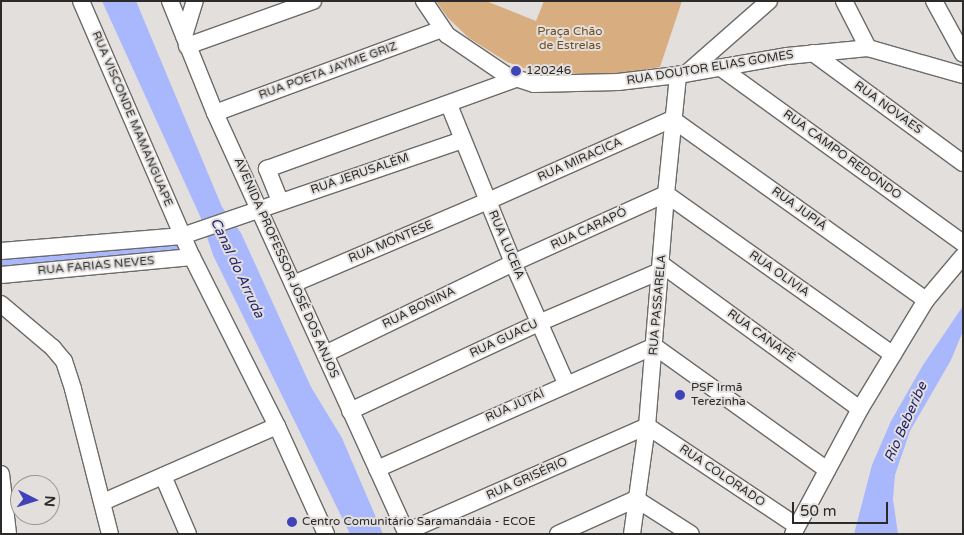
<!DOCTYPE html>
<meta charset="utf-8">
<style>
body{margin:0}
#map{position:relative;width:964px;height:535px;overflow:hidden;background:#e2dfdd;font-family:"Varela Round",sans-serif}
div>[style]{position:absolute}
[style*='--x']{left:calc(var(--x)*1px);top:calc(var(--y)*1px);width:calc(var(--w)*1px);rotate:calc(var(--a)*1deg)}
.green>*{inset:0;background:#d8ae81}
.water>*{inset:0;background:#a9b7fd}
.canal>*{height:14px;margin:-7px;padding:0 7px;transform-origin:7px;border-radius:7px;background:#a9b7fd}
.roads{filter:drop-shadow(1px 0 #6d6b69) drop-shadow(-1px 0 #6d6b69) drop-shadow(0 1px #6d6b69) drop-shadow(0 -1px #6d6b69)}
.minor>*{height:16px;margin:-8px;padding:0 8px;transform-origin:8px;border-radius:8px;background:#fff}
.dots>*{width:14px;height:14px;translate:-50% -50%;box-sizing:border-box;border:2px solid #e2dfdd;border-radius:50%}
span{translate:-50% -50%;white-space:nowrap;text-align:center;line-height:1.15;-webkit-text-stroke:4px #e2dfdd;paint-order:stroke}
.park-label{font-size:12px;color:#734d20}
.street-label{font-size:12px;color:#2c2b2a}
.poi-label{font-size:12px;color:#2c2b2a}
.left{translate:0 -50%;text-align:left}
.water-label{font-size:14px;color:#1f1f6d;font-style:italic}
.frame{position:absolute;inset:0;border:2px solid #2c2b2a;pointer-events:none}
.north{position:absolute;left:10px;top:475px;width:50px;height:50px;box-sizing:border-box;background:#e2dfdd;border:1px solid #999795;border-radius:50%;rotate:95deg;font-size:14px;font-weight:700;line-height:20px;text-align:center;color:#2c2b2a}
.north::after{content:'';display:block;margin:auto;width:18px;height:22px;background:#4043b7;clip-path:polygon(50% 0,100% 100%,50% 72%,0 100%)}
.scale{position:absolute;left:792px;top:502px;width:96px;height:22px;box-sizing:border-box;border:2px solid #2c2b2a;border-top:0;padding-left:6px;font-size:15px;line-height:18px;white-space:nowrap;color:#2c2b2a;-webkit-text-stroke:4px #e2dfdd;paint-order:stroke}
</style>
<div id="map">
<div class="green">
<i style="clip-path:polygon(436px 1px,486px 1px,536px 21px,544px 1px,682px 1px,660px 67px,599px 77px,553px 76px,529px 70px,507px 62px,469px 38px,448px 18px)"></i>
</div>
<div class="water">
<i style="clip-path:polygon(102px 1px,136px 1px,222px 207px,241px 233px,311px 387px,342px 438px,383px 534px,350px 534px,213px 255px,200px 216px)"></i>
<i style="clip-path:polygon(963px 306px,963px 331px,951px 360px,910px 431px,895px 475px,893px 499px,898px 534px,854px 534px,872px 465px,891px 421px,923px 365px)"></i>
</div>
<div class="canal">
<i style="--x:1;--y:266;--w:174;--a:-5.3"></i>
</div>
<div class="roads">
<div class="minor">
<i style="--x:81;--y:1;--w:279;--a:66.6"></i>
<i style="--x:192;--y:257;--w:189;--a:63.3"></i>
<i style="--x:277;--y:426;--w:119;--a:65.6"></i>
<i style="--x:170;--y:1;--w:121;--a:68.1"></i>
<i style="--x:215;--y:113;--w:463;--a:65.5"></i>
<i style="--x:424;--y:1;--w:41;--a:55.9"></i>
<i style="--x:447;--y:35;--w:71;--a:34.1"></i>
<i style="--x:506;--y:75;--w:29;--a:18"></i>
<i style="--x:534;--y:84;--w:84;--a:-1.4"></i>
<i style="--x:618;--y:82;--w:60;--a:-6.7"></i>
<i style="--x:678;--y:75;--w:111;--a:-9.9"></i>
<i style="--x:787;--y:56;--w:81;--a:-5.6"></i>
<i style="--x:868;--y:48;--w:99;--a:15.9"></i>
<i style="--x:844;--y:1;--w:53;--a:62.9"></i>
<i style="--x:934;--y:1;--w:60;--a:61.3"></i>
<i style="--x:184;--y:36;--w:37;--a:-73"></i>
<i style="--x:187;--y:46;--w:134;--a:-19.7"></i>
<i style="--x:813;--y:53;--w:186;--a:36.3"></i>
<i style="--x:721;--y:68;--w:299;--a:35.9"></i>
<i style="--x:687;--y:73;--w:109;--a:-41.3"></i>
<i style="--x:449;--y:105;--w:170;--a:67.9"></i>
<i style="--x:513;--y:263;--w:131;--a:66.2"></i>
<i style="--x:215;--y:113;--w:242;--a:-20.3"></i>
<i style="--x:280;--y:201;--w:35;--a:-112"></i>
<i style="--x:267;--y:169;--w:265;--a:-19.9"></i>
<i style="--x:1;--y:251;--w:182;--a:-4.7"></i>
<i style="--x:182;--y:236;--w:296;--a:-18.9"></i>
<i style="--x:661;--y:264;--w:246;--a:36.1"></i>
<i style="--x:1;--y:275;--w:192;--a:-5.4"></i>
<i style="--x:293;--y:284;--w:212;--a:-23.1"></i>
<i style="--x:488;--y:201;--w:201;--a:-24"></i>
<i style="--x:672;--y:119;--w:312;--a:35.5"></i>
<i style="--x:1;--y:304;--w:68;--a:40.2"></i>
<i style="--x:53;--y:348;--w:17;--a:50"></i>
<i style="--x:64;--y:361;--w:29;--a:72"></i>
<i style="--x:73;--y:389;--w:150;--a:75.7"></i>
<i style="--x:325;--y:354;--w:209;--a:-25.8"></i>
<i style="--x:513;--y:263;--w:168;--a:-24.3"></i>
<i style="--x:666;--y:194;--w:278;--a:35.3"></i>
<i style="--x:350;--y:411;--w:211;--a:-25"></i>
<i style="--x:541;--y:322;--w:129;--a:-23.2"></i>
<i style="--x:377;--y:469;--w:303;--a:-23.9"></i>
<i style="--x:654;--y:346;--w:213;--a:35.6"></i>
<i style="--x:1;--y:474;--w:60;--a:83.3"></i>
<i style="--x:163;--y:476;--w:63;--a:66.7"></i>
<i style="--x:103;--y:502;--w:190;--a:-23.6"></i>
<i style="--x:406;--y:532;--w:263;--a:-23.7"></i>
<i style="--x:647;--y:426;--w:180;--a:33.7"></i>
<i style="--x:558;--y:534;--w:85;--a:-24.2"></i>
<i style="--x:636;--y:499;--w:65;--a:32.5"></i>
<i style="--x:632;--y:534;--w:109;--a:-82.1"></i>
<i style="--x:647;--y:426;--w:233;--a:-85.3"></i>
<i style="--x:666;--y:194;--w:120;--a:-84.2"></i>
<i style="--x:793;--y:534;--w:142;--a:-61.8"></i>
<i style="--x:860;--y:409;--w:127;--a:-58.8"></i>
<i style="--x:926;--y:300;--w:57;--a:-49.9"></i>
</div>
</div>
<div class="dots">
<i style="left:516px;top:71px;background:#4043b7"></i>
<i style="left:680px;top:395px;background:#4043b7"></i>
<i style="left:292px;top:522px;background:#4043b7"></i>
</div>
<div class="park-label">
<span style="left:570px;top:39px">Praça Chão<br>de Estrelas</span>
</div>
<div class="street-label">
<span style="left:710px;top:68px;rotate:-9deg">RUA DOUTOR ELIAS GOMES</span>
<span style="left:328px;top:71px;rotate:-20deg">RUA POETA JAYME GRIZ</span>
<span style="left:888px;top:108px;rotate:36deg">RUA NOVAES</span>
<span style="left:132px;top:119px;rotate:67deg">RUA VISCONDE MAMANGUAPE</span>
<span style="left:842px;top:155px;rotate:36deg">RUA CAMPO REDONDO</span>
<span style="left:580px;top:160px;rotate:-24deg">RUA MIRACICA</span>
<span style="left:360px;top:174px;rotate:-19deg">RUA JERUSALÉM</span>
<span style="left:799px;top:209px;rotate:36deg">RUA JUPIÁ</span>
<span style="left:589px;top:229px;rotate:-25deg">RUA CARAPÓ</span>
<span style="left:391px;top:242px;rotate:-23deg">RUA MONTESE</span>
<span style="left:506px;top:245px;rotate:67deg">RUA LUCEIA</span>
<span style="left:96px;top:266px;rotate:-5deg">RUA FARIAS NEVES</span>
<span style="left:286px;top:268px;rotate:66deg">AVENIDA PROFESSOR JOSÉ DOS ANJOS</span>
<span style="left:779px;top:274px;rotate:35deg">RUA OLIVIA</span>
<span style="left:658px;top:305px;rotate:-85deg">RUA PASSARELA</span>
<span style="left:419px;top:308px;rotate:-26deg">RUA BONINA</span>
<span style="left:761px;top:336px;rotate:36deg">RUA CANAFÉ</span>
<span style="left:504px;top:339px;rotate:-25deg">RUA GUACU</span>
<span style="left:515px;top:406px;rotate:-24deg">RUA JUTAÍ</span>
<span style="left:722px;top:476px;rotate:34deg">RUA COLORADO</span>
<span style="left:527px;top:479px;rotate:-24deg">RUA GRISÉRIO</span>
</div>
<div class="poi-label">
<span class="left" style="left:526px;top:71px">120246</span>
<span class="left" style="left:691px;top:395px">PSF Irmã<br>Terezinha</span>
<span class="left" style="left:302px;top:522px">Centro Comunitário Saramandáia - ECOE</span>
</div>
<div class="water-label">
<span style="left:237px;top:268px;rotate:65deg">Canal do Arruda</span>
<span style="left:906px;top:422px;rotate:-66deg">Rio Beberibe</span>
</div>
<div class="frame"></div>
<div class="north">N</div>
<div class="scale">50 m</div>
</div>
